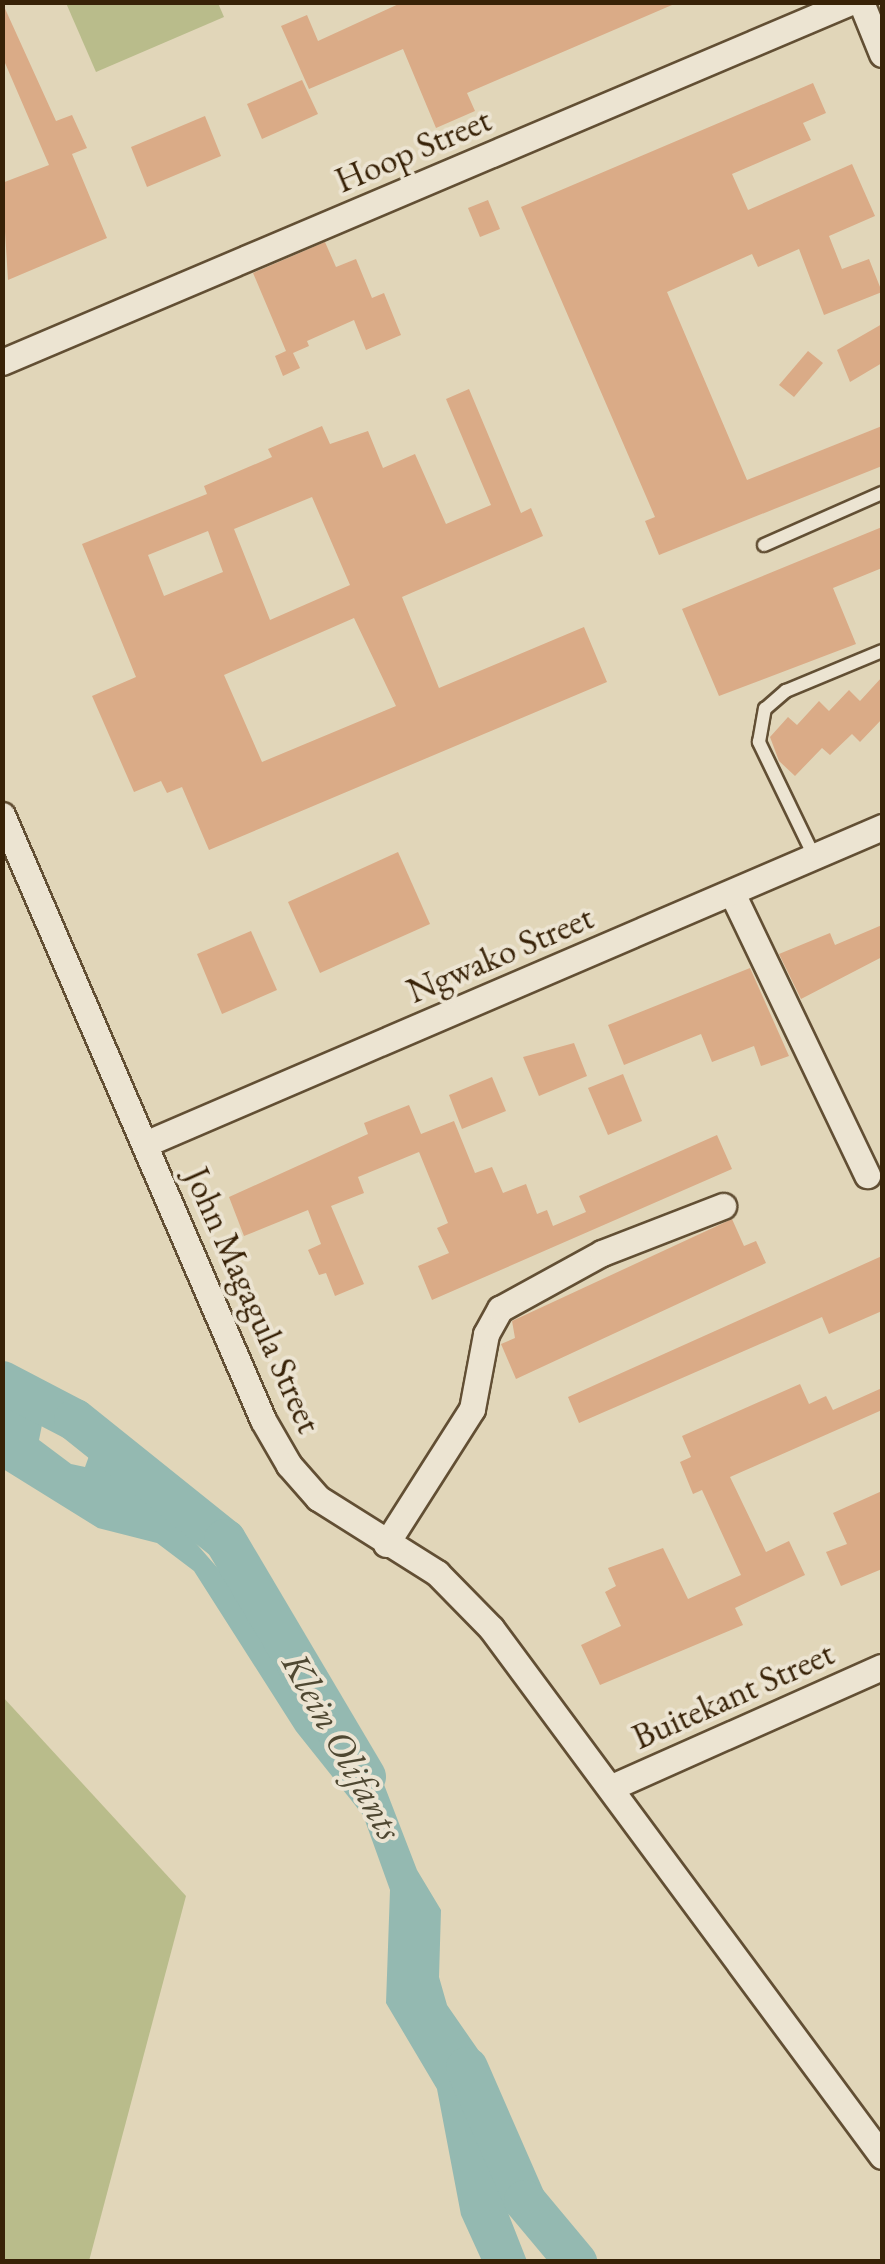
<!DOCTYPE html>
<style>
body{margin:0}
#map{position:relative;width:885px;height:2264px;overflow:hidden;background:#e1d6b9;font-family:"EB Garamond",serif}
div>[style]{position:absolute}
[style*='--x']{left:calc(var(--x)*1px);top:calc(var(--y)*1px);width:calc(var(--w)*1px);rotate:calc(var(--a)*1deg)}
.green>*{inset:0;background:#b9bc8b}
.water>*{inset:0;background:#94b9b1}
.river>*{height:42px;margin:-21px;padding:0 21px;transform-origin:21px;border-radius:21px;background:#94b9b1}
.building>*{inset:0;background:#daab87}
.roads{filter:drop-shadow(2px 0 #624f34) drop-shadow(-2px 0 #624f34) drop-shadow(0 2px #624f34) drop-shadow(0 -2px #624f34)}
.lane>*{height:12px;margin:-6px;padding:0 6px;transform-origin:6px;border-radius:6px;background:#ece4d2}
.street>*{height:25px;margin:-12.5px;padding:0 12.5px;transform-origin:12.5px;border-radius:12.5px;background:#ece4d2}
span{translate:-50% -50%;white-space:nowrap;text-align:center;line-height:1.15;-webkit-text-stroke:8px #ece4d2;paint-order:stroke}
.street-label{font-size:35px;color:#382207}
.water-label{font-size:38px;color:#4f4832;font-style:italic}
.frame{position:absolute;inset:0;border:5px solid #382207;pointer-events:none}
</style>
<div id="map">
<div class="green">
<i style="clip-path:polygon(66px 3px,218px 3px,224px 17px,96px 72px)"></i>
<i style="clip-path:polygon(2px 1696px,186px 1896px,89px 2261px,3px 2261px)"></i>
</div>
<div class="water">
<i style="clip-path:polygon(2px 1373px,54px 1400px,55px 1419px,42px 1425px,39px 1440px,71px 1464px,85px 1467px,93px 1445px,121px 1448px,155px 1471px,171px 1490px,179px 1524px,243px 1597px,300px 1698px,373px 1756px,417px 1870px,441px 1910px,439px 1977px,447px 2005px,481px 2054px,492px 2104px,494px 2177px,527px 2261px,482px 2261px,461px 2215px,437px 2089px,386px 2003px,390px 1890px,363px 1815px,296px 1731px,194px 1571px,157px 1543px,98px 1528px,3px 1469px)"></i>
</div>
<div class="river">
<i style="--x:2;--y:1382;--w:82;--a:27.5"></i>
<i style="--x:75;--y:1420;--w:192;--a:38.7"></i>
<i style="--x:225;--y:1540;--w:275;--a:59.4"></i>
<i style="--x:467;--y:2068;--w:145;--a:66.4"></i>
<i style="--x:525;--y:2201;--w:80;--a:50.1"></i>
</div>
<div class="building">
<i style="clip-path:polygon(2px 2px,56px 121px,72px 115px,87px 148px,72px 154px,107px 238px,8px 280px,2px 183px,49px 165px,2px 56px)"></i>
<i style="clip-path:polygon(403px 2px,679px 2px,467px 93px,475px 111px,436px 128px,403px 49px,309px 89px,281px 26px,307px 15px,318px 41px)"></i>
<i style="clip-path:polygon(302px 80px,318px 114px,262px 139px,247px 104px)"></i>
<i style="clip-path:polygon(813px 83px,826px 113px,803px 123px,811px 140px,732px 174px,748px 210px,852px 164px,875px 216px,829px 236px,842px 269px,869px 259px,882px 292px,824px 315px,799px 249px,758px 267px,752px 254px,667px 292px,747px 480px,882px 426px,882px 466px,659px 555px,645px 521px,655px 517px,521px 207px)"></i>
<i style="clip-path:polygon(205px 116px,221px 156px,147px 187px,131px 147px)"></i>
<i style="clip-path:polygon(488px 200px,500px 229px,480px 237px,468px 208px)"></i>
<i style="clip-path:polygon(325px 242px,336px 267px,356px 259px,372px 298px,384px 293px,401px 335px,366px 350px,354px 320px,307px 341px,309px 346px,293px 353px,300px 368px,283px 376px,275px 356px,286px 351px,253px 273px)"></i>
<i style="clip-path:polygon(882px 324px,882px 363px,850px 382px,837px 350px)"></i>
<i style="clip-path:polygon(808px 351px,823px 363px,794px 397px,779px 385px)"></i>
<i style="clip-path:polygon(evenodd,469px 389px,521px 513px,531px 508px,543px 536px,402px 597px,439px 688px,584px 627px,607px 682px,209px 850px,182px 787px,167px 793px,161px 781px,134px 792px,92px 696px,136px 677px,82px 544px,207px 494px,204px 486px,272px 457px,268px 449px,322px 426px,330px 444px,368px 431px,383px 468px,415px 454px,446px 524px,491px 505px,446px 399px,469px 389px,312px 497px,350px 585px,270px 620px,234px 529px,312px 497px,469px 389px,208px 531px,223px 572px,164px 596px,148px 555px,208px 531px,469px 389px,354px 618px,396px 706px,262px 762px,224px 675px,354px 618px)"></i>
<i style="clip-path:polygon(882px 527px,882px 568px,833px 588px,856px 644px,719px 696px,682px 609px)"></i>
<i style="clip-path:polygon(882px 677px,882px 719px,860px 742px,852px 734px,830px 755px,822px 748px,795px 776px,779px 761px,770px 737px,788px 717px,797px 725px,819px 701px,829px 711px,849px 690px,860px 701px)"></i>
<i style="clip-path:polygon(398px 852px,430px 924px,320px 973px,288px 902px)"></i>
<i style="clip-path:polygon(882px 925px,882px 957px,801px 999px,779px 954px,830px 933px,835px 945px)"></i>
<i style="clip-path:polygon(251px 931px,277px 990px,222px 1014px,197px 954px)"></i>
<i style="clip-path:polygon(750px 968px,789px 1056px,761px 1066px,754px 1046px,712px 1062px,701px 1034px,624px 1065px,608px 1025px)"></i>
<i style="clip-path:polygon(574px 1043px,587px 1076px,539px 1096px,523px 1057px)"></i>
<i style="clip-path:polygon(623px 1074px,642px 1121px,608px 1135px,588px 1088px)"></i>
<i style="clip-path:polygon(492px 1077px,506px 1111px,462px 1129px,449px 1095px)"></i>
<i style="clip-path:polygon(409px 1105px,421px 1134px,454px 1121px,475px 1173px,492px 1167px,503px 1193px,526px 1184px,537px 1214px,547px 1210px,553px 1226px,586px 1212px,579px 1196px,717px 1135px,732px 1169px,432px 1300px,418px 1266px,449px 1253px,437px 1228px,448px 1223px,419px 1152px,358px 1177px,364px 1193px,331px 1206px,364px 1284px,335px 1296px,326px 1273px,319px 1275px,308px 1250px,321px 1244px,308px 1210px,244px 1236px,229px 1197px,368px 1134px,364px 1123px)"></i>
<i style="clip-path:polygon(732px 1219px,744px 1246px,756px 1241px,766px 1263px,516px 1379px,501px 1344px,515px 1338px,512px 1321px)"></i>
<i style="clip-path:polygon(882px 1256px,882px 1311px,829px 1334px,822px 1317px,579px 1423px,568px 1397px)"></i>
<i style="clip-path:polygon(800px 1384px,809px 1404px,826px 1396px,833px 1410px,882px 1388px,882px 1410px,730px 1477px,766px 1552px,789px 1541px,805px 1575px,735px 1608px,743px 1625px,600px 1685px,581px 1645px,621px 1626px,605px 1592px,616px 1586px,608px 1568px,663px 1548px,688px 1599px,741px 1575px,702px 1490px,693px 1494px,680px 1462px,691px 1457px,682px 1436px)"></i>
<i style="clip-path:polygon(882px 1491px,882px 1569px,841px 1586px,826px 1552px,847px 1544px,833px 1513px)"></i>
</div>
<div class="roads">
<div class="lane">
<i style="--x:764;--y:545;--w:129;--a:-23.8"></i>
<i style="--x:814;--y:856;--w:127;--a:-115.8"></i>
<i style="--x:759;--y:742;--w:34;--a:-80"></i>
<i style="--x:765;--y:709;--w:28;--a:-41"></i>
<i style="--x:786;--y:691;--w:104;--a:-22.6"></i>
</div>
<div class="street">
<i style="--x:861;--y:2;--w:56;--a:68"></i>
<i style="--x:2;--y:362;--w:921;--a:-23"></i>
<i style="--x:2;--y:815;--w:659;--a:66.66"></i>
<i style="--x:263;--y:1420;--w:52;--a:60"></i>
<i style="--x:289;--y:1465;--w:44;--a:48.7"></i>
<i style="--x:318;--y:1498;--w:141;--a:32.2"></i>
<i style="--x:437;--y:1573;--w:77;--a:45.5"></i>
<i style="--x:491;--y:1628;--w:657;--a:53.48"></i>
<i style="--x:732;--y:893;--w:313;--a:64.4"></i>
<i style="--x:145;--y:1144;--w:802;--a:-23.27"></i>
<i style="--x:386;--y:1544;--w:160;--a:-57.5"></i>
<i style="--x:472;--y:1409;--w:76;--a:-79.4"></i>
<i style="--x:486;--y:1334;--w:29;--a:-61"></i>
<i style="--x:500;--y:1309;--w:116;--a:-28.8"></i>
<i style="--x:602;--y:1253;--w:130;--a:-21.2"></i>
<i style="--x:612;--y:1787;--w:295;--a:-24"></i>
</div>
</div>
<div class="street-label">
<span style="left:413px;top:150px;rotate:-23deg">Hoop Street</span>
<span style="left:500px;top:954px;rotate:-23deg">Ngwako Street</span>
<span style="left:253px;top:1300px;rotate:66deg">John Magagula Street</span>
<span style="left:733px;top:1695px;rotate:-24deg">Buitekant Street</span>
</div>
<div class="water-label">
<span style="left:343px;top:1746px;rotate:61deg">Klein Olifants</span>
</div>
<div class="frame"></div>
</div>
